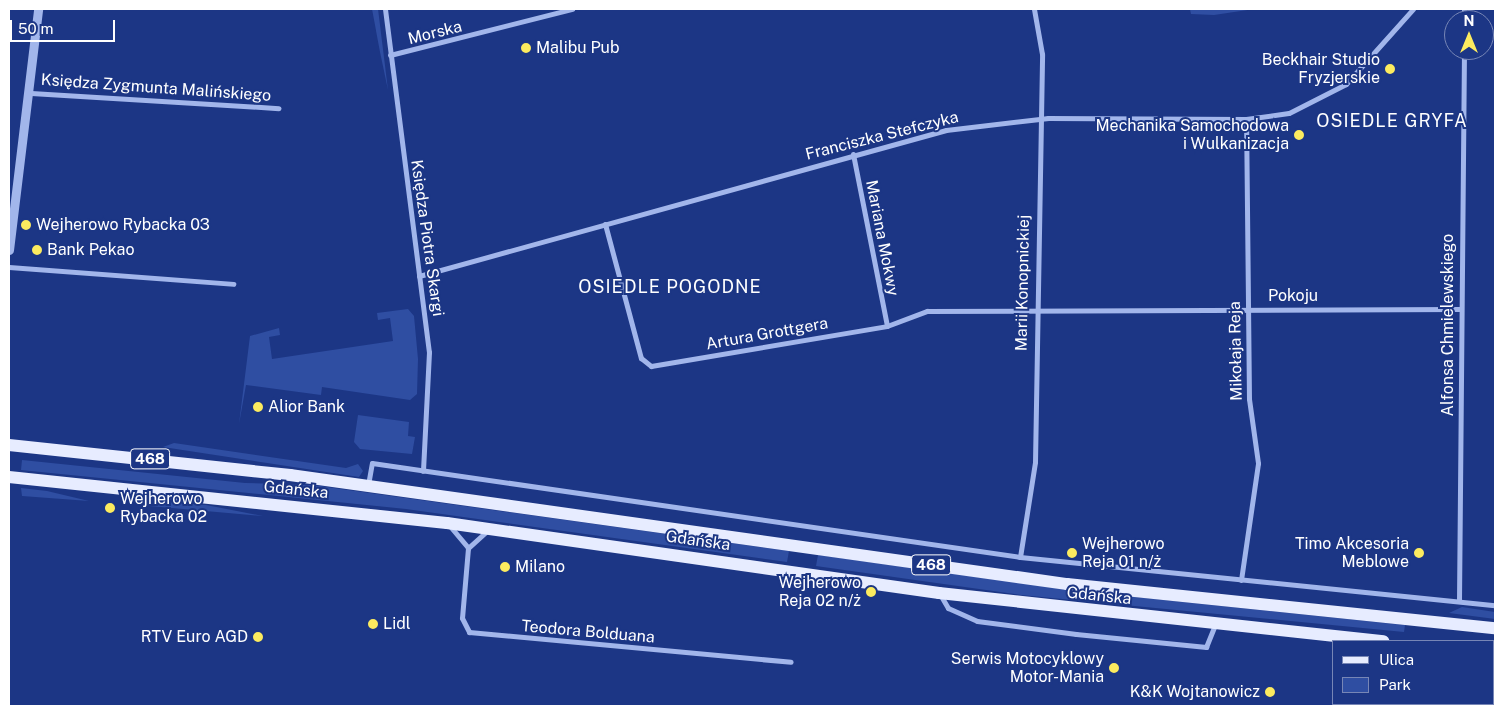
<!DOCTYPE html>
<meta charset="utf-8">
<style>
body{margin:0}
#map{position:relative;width:1504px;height:715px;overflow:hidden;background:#1c3685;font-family:"Public Sans",sans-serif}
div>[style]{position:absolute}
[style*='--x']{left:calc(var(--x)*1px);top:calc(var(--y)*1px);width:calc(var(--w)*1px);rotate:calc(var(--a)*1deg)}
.green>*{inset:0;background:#2f4ea2}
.minor>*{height:5px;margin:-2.5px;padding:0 2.5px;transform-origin:2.5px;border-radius:2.5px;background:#a2b6eb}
.tertiary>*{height:9px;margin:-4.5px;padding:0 4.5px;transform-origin:4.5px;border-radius:4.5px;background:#a2b6eb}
.primary>*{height:12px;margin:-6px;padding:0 6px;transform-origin:6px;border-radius:6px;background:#e7ecff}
.dots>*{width:14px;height:14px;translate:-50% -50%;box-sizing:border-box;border:2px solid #1c3685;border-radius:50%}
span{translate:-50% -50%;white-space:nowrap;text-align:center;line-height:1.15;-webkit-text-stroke:4px #1c3685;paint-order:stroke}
.shield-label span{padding:1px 4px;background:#1c3685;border:1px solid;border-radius:4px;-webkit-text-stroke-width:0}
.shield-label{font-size:15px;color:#fff;font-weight:700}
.street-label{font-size:16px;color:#fff}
.poi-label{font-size:16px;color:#fff}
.left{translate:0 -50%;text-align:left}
.right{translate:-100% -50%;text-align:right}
.neighbourhood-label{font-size:18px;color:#fff;letter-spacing:1px}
.frame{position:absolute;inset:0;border:10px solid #fff;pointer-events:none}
.legend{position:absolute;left:1332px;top:640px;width:162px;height:65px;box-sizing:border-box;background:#1c3685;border:1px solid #7786b6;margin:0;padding:6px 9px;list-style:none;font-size:15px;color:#fff}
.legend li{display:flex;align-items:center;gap:10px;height:25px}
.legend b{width:25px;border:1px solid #7786b6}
.north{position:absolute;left:1444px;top:10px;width:50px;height:50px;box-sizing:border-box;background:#1c3685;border:1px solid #7786b6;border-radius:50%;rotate:0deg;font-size:14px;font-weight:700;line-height:20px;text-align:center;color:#fff}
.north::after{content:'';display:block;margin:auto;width:18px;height:22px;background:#fceb5f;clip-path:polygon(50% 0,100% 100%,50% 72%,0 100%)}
.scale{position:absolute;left:10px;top:20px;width:105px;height:22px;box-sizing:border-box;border:2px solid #fff;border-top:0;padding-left:6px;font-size:15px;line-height:18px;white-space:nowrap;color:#fff;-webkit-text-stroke:4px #1c3685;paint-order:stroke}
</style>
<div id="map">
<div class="green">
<i style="clip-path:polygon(372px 9px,378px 9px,388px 90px,380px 52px)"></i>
<i style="clip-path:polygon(1190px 9px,1254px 9px,1214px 15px,1191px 14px)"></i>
<i style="clip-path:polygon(408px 309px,414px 316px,418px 359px,417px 394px,410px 400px,322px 387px,321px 395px,246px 385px,239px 424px,250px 336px,279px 328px,280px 335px,269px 337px,272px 359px,393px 341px,390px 318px,378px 320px,377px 313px)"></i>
<i style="clip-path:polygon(358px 415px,409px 422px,408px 436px,415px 437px,412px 454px,360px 449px,354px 442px)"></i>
<i style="clip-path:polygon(174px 443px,346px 468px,358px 464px,363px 471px,359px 477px,163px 447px)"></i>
<i style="clip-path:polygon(22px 460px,245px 483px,312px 485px,789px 551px,787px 562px,406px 509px,21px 470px)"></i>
<i style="clip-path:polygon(21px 488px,47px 491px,89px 501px,22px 496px)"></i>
<i style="clip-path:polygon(166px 502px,206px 505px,263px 516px,149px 506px)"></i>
<i style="clip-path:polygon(818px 555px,1077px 591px,1405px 625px,1404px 632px,1021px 595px,816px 566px)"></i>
<i style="clip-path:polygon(1462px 607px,1495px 612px,1495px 619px,1449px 613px)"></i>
</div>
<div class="minor">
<i style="--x:385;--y:9;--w:346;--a:82.7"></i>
<i style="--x:429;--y:352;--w:119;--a:92.9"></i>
<i style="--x:1464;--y:9;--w:11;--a:90"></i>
<i style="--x:390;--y:55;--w:188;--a:-14.2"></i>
<i style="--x:31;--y:93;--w:248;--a:3.5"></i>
<i style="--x:853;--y:154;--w:175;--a:78.8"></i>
<i style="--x:605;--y:224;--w:139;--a:75"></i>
<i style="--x:641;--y:358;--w:13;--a:39"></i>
<i style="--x:651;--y:366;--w:239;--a:-9.6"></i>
<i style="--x:887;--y:326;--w:43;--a:-20.6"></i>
<i style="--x:927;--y:311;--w:534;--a:-0.21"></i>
<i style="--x:9;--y:267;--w:225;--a:4.3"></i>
<i style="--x:419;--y:276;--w:547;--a:-15.48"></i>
<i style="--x:946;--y:130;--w:103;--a:-6.7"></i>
<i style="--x:1048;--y:118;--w:198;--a:0.3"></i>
<i style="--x:1246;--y:119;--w:43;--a:-7.9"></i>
<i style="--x:1289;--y:113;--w:64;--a:-27"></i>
<i style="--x:1346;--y:84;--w:101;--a:-48.2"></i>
<i style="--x:368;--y:485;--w:22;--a:-80"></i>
<i style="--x:372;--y:463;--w:655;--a:8.25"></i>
<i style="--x:1020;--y:557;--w:477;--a:5.8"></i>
<i style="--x:449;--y:525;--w:30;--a:50"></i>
<i style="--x:488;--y:530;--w:27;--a:138"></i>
<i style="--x:468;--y:548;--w:70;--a:94.9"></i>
<i style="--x:462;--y:618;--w:16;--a:63"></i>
<i style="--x:469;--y:632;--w:323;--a:5.3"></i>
<i style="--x:1020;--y:557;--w:96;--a:-81"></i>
<i style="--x:1035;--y:462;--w:408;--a:-89"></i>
<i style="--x:1042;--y:54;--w:46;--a:-100.1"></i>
<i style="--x:1241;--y:580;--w:118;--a:-81.7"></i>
<i style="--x:1258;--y:463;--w:65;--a:-98"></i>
<i style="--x:1249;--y:399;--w:280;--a:-90.6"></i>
<i style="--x:941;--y:596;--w:14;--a:60"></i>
<i style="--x:948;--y:608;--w:32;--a:24"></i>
<i style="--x:977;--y:621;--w:100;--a:7.5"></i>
<i style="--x:1076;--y:634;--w:131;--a:5.7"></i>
<i style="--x:1206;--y:647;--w:24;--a:-68"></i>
<i style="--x:1459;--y:601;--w:551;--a:-89.48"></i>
</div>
<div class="tertiary">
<i style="--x:9;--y:250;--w:243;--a:-83.1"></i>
</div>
<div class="primary">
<i style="--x:9;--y:445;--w:283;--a:6.1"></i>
<i style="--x:290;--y:475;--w:785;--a:7.99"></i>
<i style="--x:1067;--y:584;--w:430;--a:5.9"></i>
<i style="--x:9;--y:477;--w:440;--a:6"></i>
<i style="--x:447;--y:523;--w:497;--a:8.1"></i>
<i style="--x:939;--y:593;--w:447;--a:6.2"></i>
<i style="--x:1493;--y:652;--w:2;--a:27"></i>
</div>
<div class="dots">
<i style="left:526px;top:48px;background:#fceb5f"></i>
<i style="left:1390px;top:69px;background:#fceb5f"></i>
<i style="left:1299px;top:135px;background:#fceb5f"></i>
<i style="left:26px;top:225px;background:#fceb5f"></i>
<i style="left:37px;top:250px;background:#fceb5f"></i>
<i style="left:258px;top:407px;background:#fceb5f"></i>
<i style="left:110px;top:508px;background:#fceb5f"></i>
<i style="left:1072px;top:553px;background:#fceb5f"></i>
<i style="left:1419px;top:553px;background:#fceb5f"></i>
<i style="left:505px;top:567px;background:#fceb5f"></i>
<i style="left:871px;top:592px;background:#fceb5f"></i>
<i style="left:373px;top:624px;background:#fceb5f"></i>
<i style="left:258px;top:637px;background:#fceb5f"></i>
<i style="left:1114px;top:668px;background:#fceb5f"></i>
<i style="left:1270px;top:692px;background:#fceb5f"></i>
</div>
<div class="shield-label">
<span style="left:150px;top:459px">468</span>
<span style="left:931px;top:565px">468</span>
</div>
<div class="street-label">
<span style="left:435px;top:33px;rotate:-14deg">Morska</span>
<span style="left:156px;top:88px;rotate:4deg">Księdza Zygmunta Malińskiego</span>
<span style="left:882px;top:136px;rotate:-14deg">Franciszka Stefczyka</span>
<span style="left:427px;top:238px;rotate:82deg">Księdza Piotra Skargi</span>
<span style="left:882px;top:238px;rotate:79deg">Mariana Mokwy</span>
<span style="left:1023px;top:283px;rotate:-89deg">Marii Konopnickiej</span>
<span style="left:1293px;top:296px">Pokoju</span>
<span style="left:1448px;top:325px;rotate:-90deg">Alfonsa Chmielewskiego</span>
<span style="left:767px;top:334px;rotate:-10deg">Artura Grottgera</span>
<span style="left:1236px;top:351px;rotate:-91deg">Mikołaja Reja</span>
<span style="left:296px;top:490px;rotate:6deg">Gdańska</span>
<span style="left:698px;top:541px;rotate:8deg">Gdańska</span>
<span style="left:1099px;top:596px;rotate:6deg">Gdańska</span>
<span style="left:588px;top:632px;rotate:5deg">Teodora Bolduana</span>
</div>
<div class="poi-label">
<span class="left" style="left:536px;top:48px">Malibu Pub</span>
<span class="right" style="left:1380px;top:69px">Beckhair Studio<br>Fryzjerskie</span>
<span class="right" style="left:1289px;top:135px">Mechanika Samochodowa<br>i Wulkanizacja</span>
<span class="left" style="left:36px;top:225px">Wejherowo Rybacka 03</span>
<span class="left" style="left:47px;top:250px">Bank Pekao</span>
<span class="left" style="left:268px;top:407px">Alior Bank</span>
<span class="left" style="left:120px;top:508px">Wejherowo<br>Rybacka 02</span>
<span class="left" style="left:1082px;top:553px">Wejherowo<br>Reja 01 n/ż</span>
<span class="right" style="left:1409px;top:553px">Timo Akcesoria<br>Meblowe</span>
<span class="left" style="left:515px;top:567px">Milano</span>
<span class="right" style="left:861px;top:592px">Wejherowo<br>Reja 02 n/ż</span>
<span class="left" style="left:383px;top:624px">Lidl</span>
<span class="right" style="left:248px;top:637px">RTV Euro AGD</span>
<span class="right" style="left:1104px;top:668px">Serwis Motocyklowy<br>Motor-Mania</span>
<span class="right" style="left:1260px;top:692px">K&amp;K Wojtanowicz</span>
</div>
<div class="neighbourhood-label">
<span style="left:1392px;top:121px">OSIEDLE GRYFA</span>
<span style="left:670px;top:287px">OSIEDLE POGODNE</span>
</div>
<div class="frame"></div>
<ul class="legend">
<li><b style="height:6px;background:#e7ecff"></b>Ulica</li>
<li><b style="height:14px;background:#2f4ea2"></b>Park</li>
</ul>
<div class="north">N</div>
<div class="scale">50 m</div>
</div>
